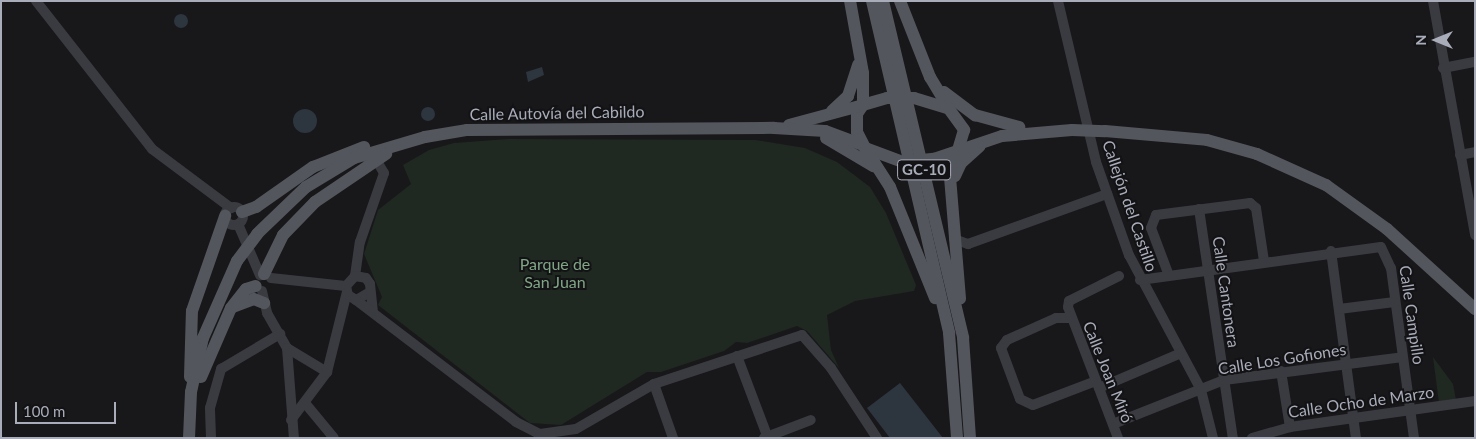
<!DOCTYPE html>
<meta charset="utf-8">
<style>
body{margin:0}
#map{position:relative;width:1476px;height:439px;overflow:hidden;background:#18181a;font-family:Lato,sans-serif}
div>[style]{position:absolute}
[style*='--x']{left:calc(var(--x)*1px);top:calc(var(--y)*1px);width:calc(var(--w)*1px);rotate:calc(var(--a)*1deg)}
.green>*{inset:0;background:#1f2821}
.water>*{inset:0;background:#2d353f}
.round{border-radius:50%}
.minor>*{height:10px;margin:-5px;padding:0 5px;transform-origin:5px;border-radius:5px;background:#3a3b41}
.minor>.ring{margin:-5px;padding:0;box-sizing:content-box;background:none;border:10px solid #3a3b41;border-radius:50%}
.major>*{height:12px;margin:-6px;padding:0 6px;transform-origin:6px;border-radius:6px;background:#54565e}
.major-bridge>*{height:12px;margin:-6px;padding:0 6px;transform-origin:6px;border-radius:6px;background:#54565e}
span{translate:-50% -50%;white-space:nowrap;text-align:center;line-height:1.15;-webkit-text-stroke:4px #131315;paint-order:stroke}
.shield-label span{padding:1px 4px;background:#131315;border:1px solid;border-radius:4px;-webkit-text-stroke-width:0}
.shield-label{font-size:15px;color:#a9adba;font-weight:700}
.street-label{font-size:16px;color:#a9adba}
.park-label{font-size:16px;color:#80a686}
.frame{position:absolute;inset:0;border:2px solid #a9adba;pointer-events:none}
.north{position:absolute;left:1411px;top:15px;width:50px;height:50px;-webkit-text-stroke:4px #131315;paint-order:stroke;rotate:270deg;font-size:14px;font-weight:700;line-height:20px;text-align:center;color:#a9adba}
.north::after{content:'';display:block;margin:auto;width:18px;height:22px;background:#a9adba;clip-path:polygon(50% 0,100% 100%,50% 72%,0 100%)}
.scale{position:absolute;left:15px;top:402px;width:101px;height:22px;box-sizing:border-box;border:2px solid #a9adba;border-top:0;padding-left:6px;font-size:15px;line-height:18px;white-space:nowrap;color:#a9adba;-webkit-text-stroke:4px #131315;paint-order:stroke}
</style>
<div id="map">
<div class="green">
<i style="clip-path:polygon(508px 139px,756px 140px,805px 148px,837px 162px,870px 187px,886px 213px,916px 285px,914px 291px,855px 301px,827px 315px,831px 350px,839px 368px,807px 331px,797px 326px,747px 343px,736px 342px,724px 351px,661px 372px,647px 372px,561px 425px,530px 423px,378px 305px,382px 297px,364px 254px,378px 210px,411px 184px,403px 165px,429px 150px,454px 143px)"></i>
<i style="clip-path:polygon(1433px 357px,1453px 384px,1456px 400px,1439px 403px)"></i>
</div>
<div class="water">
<i class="round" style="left:174px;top:14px;width:14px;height:14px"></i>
<i style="clip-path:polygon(542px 67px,544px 75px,528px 82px,526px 72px)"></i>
<i class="round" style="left:421px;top:107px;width:14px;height:14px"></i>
<i class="round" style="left:293px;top:109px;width:24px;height:24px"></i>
<i style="clip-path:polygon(900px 383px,943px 438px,890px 438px,867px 408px)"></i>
</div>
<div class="minor">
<i style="--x:36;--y:1;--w:188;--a:51.9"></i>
<i style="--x:152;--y:149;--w:99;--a:36.8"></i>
<i style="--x:1058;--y:1;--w:165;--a:76.7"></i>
<i style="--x:1096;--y:162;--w:99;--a:70.5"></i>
<i style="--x:1129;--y:255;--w:153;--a:61.9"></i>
<i style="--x:1201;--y:390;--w:49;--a:76"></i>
<i style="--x:1433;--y:1;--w:238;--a:79.8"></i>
<i style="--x:1443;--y:68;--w:33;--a:-11"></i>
<i style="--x:1460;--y:155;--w:15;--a:-11"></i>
<i class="ring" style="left:225px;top:207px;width:8px;height:8px"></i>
<i style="--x:1199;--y:209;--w:232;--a:81.6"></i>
<i style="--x:238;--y:224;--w:56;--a:66.7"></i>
<i style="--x:954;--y:239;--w:15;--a:20"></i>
<i style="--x:968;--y:244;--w:148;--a:-19.8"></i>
<i style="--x:1331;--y:251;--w:189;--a:82.4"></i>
<i style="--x:1168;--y:273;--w:48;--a:-110.7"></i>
<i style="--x:1151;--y:228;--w:14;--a:-69"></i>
<i style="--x:1156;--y:215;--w:95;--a:-7.3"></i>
<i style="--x:1250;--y:203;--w:8;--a:40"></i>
<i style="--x:1256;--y:208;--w:54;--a:81.4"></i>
<i style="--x:355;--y:276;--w:34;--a:-82"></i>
<i style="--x:360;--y:242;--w:73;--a:-70.8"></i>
<i style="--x:384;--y:173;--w:12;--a:-121"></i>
<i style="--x:378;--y:163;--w:10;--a:180"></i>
<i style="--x:271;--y:278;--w:75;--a:6.1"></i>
<i style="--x:1140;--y:280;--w:243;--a:-7.8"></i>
<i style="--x:1381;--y:247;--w:23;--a:65"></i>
<i style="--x:1391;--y:268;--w:172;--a:82.3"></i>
<i style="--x:262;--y:291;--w:23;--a:77"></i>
<i style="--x:267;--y:313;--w:40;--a:60.3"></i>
<i style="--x:287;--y:348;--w:90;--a:85.6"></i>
<i style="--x:370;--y:292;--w:16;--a:150"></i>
<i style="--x:356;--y:300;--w:9;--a:-148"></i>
<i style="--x:348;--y:295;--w:9;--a:-103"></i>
<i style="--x:346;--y:286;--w:13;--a:-48"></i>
<i style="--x:355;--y:276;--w:11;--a:10"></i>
<i style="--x:366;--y:278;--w:7;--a:56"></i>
<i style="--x:370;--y:284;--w:27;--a:84"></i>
<i style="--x:356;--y:300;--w:201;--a:37.3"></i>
<i style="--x:516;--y:422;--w:27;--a:27"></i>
<i style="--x:540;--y:434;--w:36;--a:-8"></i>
<i style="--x:576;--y:429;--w:90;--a:-30"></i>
<i style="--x:654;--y:384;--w:156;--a:-18.3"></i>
<i style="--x:802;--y:335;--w:44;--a:48.7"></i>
<i style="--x:831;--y:368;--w:84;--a:56.7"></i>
<i style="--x:1339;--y:309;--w:56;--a:-7.1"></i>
<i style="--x:1070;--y:318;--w:14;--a:180"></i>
<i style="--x:1056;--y:318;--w:54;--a:155.8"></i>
<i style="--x:1007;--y:340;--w:10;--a:127"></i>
<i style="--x:1001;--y:348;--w:54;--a:69.6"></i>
<i style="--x:1020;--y:399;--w:14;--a:25"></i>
<i style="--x:1033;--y:405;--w:67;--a:-20.9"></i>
<i style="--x:287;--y:348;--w:47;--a:31"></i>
<i style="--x:737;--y:356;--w:88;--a:69.3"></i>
<i style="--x:1281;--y:371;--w:57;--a:80.9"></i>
<i style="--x:654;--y:384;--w:57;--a:70.6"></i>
<i style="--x:1099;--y:388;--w:89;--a:-23.1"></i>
<i style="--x:305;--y:403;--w:45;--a:50.4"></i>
<i style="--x:291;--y:420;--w:60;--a:-53.1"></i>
<i style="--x:327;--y:372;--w:82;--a:-76"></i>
<i style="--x:1113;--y:424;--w:119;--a:-21.6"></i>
<i style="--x:1224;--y:380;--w:180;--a:-7.3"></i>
<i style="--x:211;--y:438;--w:30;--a:-92"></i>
<i style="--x:210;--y:408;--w:41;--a:-74.2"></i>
<i style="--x:221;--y:369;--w:69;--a:-30.7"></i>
<i style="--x:764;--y:438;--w:50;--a:-21"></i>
<i style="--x:1118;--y:438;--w:140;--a:-110.9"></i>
<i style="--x:1068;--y:307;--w:6;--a:-81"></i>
<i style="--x:1069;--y:301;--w:56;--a:-26.6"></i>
<i style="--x:1252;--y:438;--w:40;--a:-16"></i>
<i style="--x:1290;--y:427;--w:187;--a:-8"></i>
</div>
<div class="major">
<i style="--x:872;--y:1;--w:341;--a:76.9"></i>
<i style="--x:949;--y:333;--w:105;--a:85.6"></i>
<i style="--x:883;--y:1;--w:346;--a:76.6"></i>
<i style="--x:963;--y:338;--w:100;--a:86"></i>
<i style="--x:900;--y:1;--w:82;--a:68.5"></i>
<i style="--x:930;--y:77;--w:37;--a:59"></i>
<i style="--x:944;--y:92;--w:39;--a:37"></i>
<i style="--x:975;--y:115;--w:46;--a:15.3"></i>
<i style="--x:887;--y:98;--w:25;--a:164"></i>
<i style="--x:863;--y:105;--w:11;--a:124"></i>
<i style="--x:857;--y:114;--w:18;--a:90"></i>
<i style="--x:857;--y:132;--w:18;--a:63"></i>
<i style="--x:865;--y:148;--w:40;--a:20.2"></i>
<i style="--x:914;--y:98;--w:37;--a:17"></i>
<i style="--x:949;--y:109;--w:26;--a:54"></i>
<i style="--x:964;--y:130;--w:49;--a:106.6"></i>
<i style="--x:950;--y:177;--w:122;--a:85.3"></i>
<i style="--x:832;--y:111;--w:22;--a:-43"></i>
<i style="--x:848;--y:96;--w:33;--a:-72"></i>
<i style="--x:789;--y:125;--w:77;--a:-15.1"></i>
<i style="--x:863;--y:105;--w:32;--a:-90"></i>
<i style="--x:863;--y:73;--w:73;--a:-100.2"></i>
<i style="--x:1105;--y:131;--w:102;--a:5"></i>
<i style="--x:1207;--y:140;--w:52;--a:15.6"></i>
<i style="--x:1257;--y:154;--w:76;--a:24.2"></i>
<i style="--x:1326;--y:185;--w:75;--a:35.8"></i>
<i style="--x:1387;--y:229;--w:119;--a:42.3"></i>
<i style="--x:826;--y:138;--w:55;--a:30.8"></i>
<i style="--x:865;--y:148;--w:46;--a:57.3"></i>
<i style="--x:890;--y:187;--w:120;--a:67.9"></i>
<i style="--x:934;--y:159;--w:72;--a:-18.7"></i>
<i style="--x:1002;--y:136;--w:70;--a:-4.9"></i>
<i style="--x:955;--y:176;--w:14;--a:-65"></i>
<i style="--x:961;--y:163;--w:25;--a:-42"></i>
<i style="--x:242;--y:212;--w:15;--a:-20"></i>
<i style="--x:256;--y:207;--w:70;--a:-35.1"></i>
<i style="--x:313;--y:167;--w:55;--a:-21.4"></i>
<i style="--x:257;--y:234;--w:68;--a:-43.8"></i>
<i style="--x:306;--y:187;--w:56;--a:-31.1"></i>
<i style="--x:354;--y:158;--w:74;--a:-16.5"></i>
<i style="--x:425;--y:137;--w:43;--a:-9.5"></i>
<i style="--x:467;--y:130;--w:307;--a:-0.4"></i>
<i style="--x:774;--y:128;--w:51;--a:3.4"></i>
<i style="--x:825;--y:131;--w:40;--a:20.2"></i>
<i style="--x:264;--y:274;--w:43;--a:-64"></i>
<i style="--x:283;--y:235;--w:46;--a:-45.9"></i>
<i style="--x:315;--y:202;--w:86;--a:-34.1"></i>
<i style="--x:233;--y:307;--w:22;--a:-21"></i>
<i style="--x:254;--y:299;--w:11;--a:22"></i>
<i style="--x:190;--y:377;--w:66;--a:-88.3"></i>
<i style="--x:192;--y:311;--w:101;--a:-70.8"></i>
<i style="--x:201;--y:377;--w:75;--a:-66.5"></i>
<i style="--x:231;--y:308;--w:24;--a:-52"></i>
<i style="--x:246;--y:289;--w:10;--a:-17"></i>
<i style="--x:189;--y:438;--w:46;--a:-87.5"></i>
<i style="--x:191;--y:392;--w:55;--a:-77.5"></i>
<i style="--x:203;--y:338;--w:84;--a:-66.2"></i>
</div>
<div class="major-bridge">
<i style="--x:887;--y:98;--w:27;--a:0"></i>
<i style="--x:1072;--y:130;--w:33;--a:2"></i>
<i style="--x:903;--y:162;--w:31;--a:-6"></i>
<i style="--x:237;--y:261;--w:34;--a:-53"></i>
</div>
<div class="shield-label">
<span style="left:924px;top:170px">GC-10</span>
</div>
<div class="street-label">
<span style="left:557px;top:113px;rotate:-1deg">Calle Autovía del Cabildo</span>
<span style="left:1130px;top:206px;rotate:71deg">Callejón del Castillo</span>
<span style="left:1226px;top:292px;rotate:82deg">Calle Cantonera</span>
<span style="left:1412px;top:315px;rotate:82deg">Calle Campillo</span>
<span style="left:1282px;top:359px;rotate:-9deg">Calle Los Gofiones</span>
<span style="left:1108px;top:372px;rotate:68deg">Calle Joan Miró</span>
<span style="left:1361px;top:402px;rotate:-8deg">Calle Ocho de Marzo</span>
</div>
<div class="park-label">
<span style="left:555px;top:273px">Parque de<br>San Juan</span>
</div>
<div class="frame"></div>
<div class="north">N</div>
<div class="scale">100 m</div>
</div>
